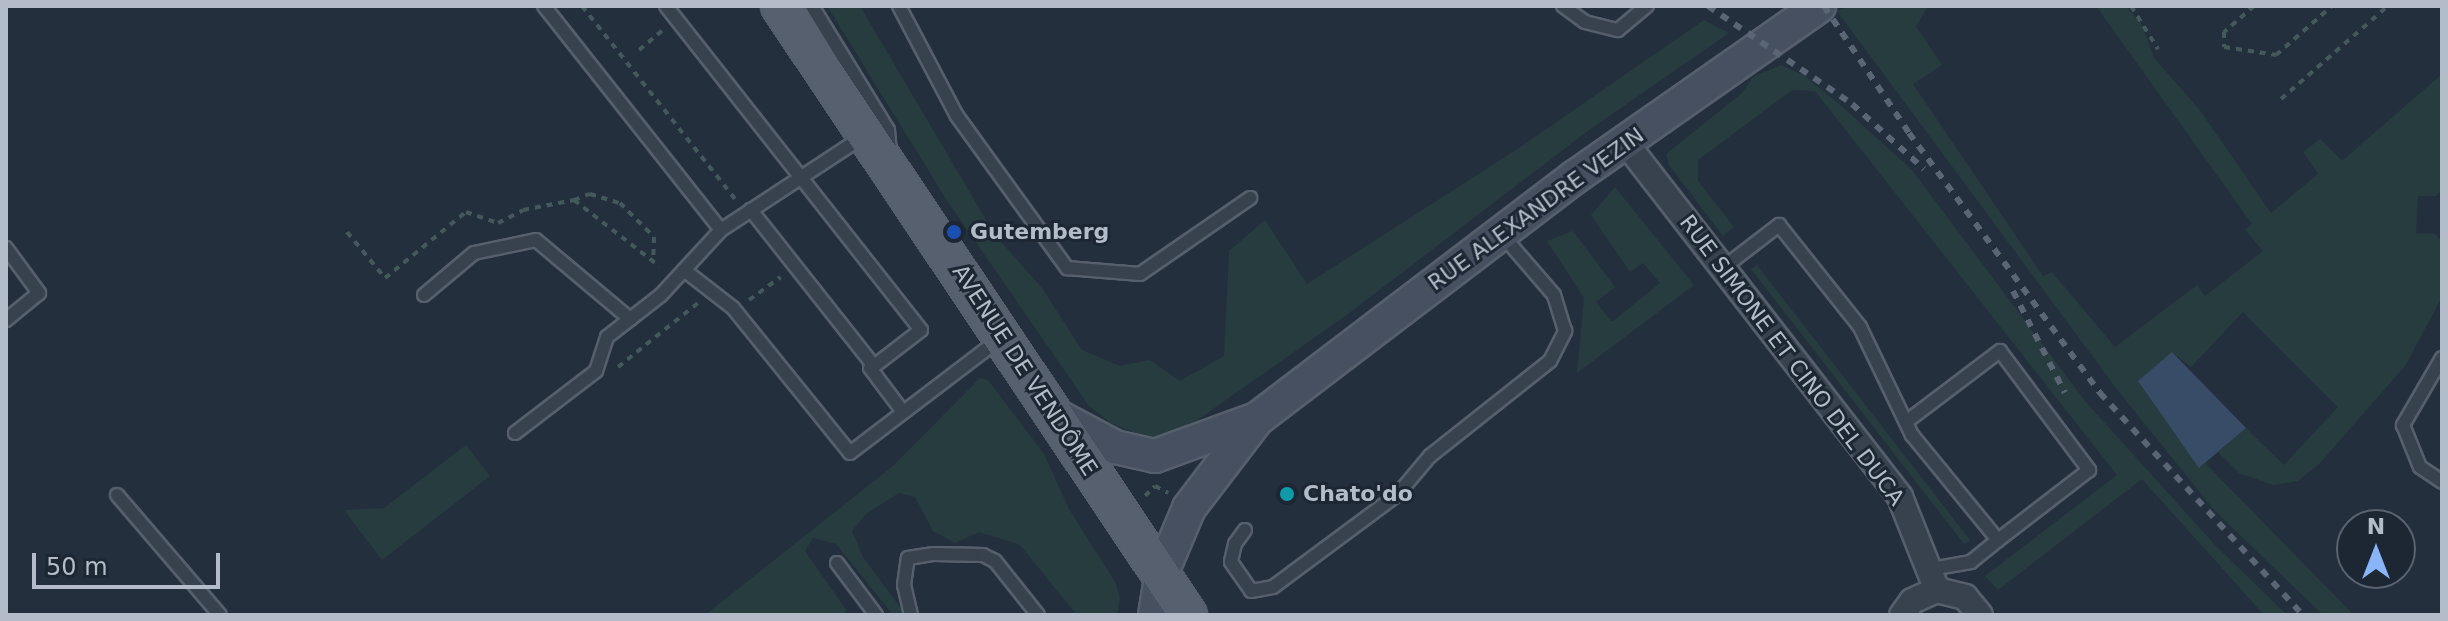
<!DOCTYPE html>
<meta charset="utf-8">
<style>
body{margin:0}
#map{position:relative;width:2448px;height:621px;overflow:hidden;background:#242f3e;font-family:"DejaVu Sans",sans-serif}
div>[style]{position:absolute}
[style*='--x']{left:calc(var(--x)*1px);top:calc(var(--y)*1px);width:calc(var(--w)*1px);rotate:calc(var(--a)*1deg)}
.green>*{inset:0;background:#263c3f}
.water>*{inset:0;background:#394c67}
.path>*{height:4px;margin-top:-2px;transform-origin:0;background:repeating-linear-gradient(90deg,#44595c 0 6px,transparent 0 12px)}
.roads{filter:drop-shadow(2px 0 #565f6c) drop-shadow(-2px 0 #565f6c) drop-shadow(0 2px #565f6c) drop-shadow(0 -2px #565f6c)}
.lane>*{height:12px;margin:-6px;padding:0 6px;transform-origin:6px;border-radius:6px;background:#38414e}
.street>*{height:24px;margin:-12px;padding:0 12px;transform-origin:12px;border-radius:12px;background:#38414e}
.secondary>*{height:32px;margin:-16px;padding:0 16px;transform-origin:16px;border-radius:16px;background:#465061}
.primary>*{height:36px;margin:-18px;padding:0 18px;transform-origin:18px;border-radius:18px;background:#56606e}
.rail>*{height:6px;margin-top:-3px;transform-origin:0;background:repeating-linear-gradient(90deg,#5a6575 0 8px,transparent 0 16px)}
.dots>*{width:22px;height:22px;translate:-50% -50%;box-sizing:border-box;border:4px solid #1d2633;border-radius:50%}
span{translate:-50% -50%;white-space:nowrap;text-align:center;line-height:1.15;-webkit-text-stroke:6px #1d2633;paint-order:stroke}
.street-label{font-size:22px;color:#b4bcc9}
.poi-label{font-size:22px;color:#b4bcc9;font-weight:700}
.left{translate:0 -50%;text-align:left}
.frame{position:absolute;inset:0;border:8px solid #b4bcc9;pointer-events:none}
.north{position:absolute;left:2336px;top:509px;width:80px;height:80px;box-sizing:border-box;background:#1d2633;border:2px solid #59626f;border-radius:50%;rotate:0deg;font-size:22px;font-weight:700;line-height:32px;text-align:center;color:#b4bcc9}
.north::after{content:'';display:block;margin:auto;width:28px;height:36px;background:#8ab4f8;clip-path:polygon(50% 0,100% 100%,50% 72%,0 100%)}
.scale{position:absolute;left:32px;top:553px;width:188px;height:36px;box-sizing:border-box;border:4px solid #b4bcc9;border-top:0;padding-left:10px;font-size:24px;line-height:28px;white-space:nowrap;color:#b4bcc9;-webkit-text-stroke:6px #1d2633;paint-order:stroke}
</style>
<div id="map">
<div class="green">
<i style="clip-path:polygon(827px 6px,860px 6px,995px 235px,1042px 288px,1082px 350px,1120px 366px,1150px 360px,1180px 381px,1224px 356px,1229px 251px,1265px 220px,1307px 284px,1519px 148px,1704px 20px,1729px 33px,1589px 130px,1348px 314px,1182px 431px,1150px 439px,1111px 423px,1089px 406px,946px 199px)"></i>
<i style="clip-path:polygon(1851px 6px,1928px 6px,1916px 26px,1942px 65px,1913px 84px,2043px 276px,2052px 272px,2115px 347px,2197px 285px,2205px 296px,2263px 251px,2245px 230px,2252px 224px,2096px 6px,2126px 6px,2142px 25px,2154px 58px,2199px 109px,2271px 213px,2318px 174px,2303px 152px,2320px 139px,2342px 161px,2442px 74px,2442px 189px,2436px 196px,2418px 196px,2416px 233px,2435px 234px,2442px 241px,2442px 297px,2405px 366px,2321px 462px,2298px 481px,2273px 485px,2239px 473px,2218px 452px,2246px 428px,2284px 465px,2338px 407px,2243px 312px,2191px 367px,2172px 352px,2200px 468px,2205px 463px,2354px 615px,2323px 615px,2215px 511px,2119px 392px,1837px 11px)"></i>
<i style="clip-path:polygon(1781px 65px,1803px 75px,1837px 102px,1912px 170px,2085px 401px,2215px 545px,2287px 615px,2264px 615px,2142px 479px,1998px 590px,1985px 576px,2117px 475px,1815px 91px,1792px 90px,1698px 160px,1698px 181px,1734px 227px,1723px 236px,1669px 165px,1666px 154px,1742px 93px,1753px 77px)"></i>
<i style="clip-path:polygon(1615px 187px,1694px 285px,1577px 373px,1584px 298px,1547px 241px,1573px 231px,1615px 287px,1596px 302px,1612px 322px,1660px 283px,1643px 263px,1630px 272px,1591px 215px)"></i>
<i style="clip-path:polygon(1757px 265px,1970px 540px,1964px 544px,1751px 269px)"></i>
<i style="clip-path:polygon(980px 378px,988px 380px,1044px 454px,1069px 509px,1115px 582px,1120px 598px,1117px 615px,1077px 615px,1020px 545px,979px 532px,955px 543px,933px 531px,915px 497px,899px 493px,866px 514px,852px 531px,863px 557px,906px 615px,893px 615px,836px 544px,813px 538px,805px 551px,847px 611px,842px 615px,705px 615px,893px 466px)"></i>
<i style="clip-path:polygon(466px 445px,490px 476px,382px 560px,344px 510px,384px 508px)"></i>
</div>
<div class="water">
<i style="clip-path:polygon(2172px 352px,2246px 428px,2199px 468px,2138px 381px)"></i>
</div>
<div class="path">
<i style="--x:582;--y:6;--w:248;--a:51.6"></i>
<i style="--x:2131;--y:6;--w:51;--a:57.9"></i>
<i style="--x:2254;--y:6;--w:40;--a:139"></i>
<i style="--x:2224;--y:32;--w:15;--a:90"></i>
<i style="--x:2224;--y:47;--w:53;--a:8.7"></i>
<i style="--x:2276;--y:55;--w:74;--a:-41.2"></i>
<i style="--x:639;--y:50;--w:30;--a:-40"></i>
<i style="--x:2281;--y:99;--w:142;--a:-41"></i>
<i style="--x:574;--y:200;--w:17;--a:-21"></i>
<i style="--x:590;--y:194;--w:31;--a:17"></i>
<i style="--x:620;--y:203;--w:48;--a:45"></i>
<i style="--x:654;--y:237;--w:24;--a:92"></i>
<i style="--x:347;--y:232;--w:60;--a:50.4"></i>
<i style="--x:385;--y:278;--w:104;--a:-39.2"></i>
<i style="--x:466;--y:212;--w:34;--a:19"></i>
<i style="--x:498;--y:223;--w:28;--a:-27"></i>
<i style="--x:523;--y:210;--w:52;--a:-11.1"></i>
<i style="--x:574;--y:200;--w:108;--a:37.8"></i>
<i style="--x:749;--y:300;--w:39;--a:-36"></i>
<i style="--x:618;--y:367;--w:102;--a:-38.7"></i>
<i style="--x:1145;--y:496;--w:14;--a:-45"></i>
<i style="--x:1155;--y:486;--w:15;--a:28"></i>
</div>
<div class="roads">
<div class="lane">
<i style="--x:544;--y:6;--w:285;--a:51.7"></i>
<i style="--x:721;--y:230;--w:171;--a:-33.3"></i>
<i style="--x:666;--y:6;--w:412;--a:51.8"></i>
<i style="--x:921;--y:330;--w:59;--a:142.5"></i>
<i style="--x:874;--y:366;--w:199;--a:-128.3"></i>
<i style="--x:812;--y:6;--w:145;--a:58.5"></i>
<i style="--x:888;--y:130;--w:21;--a:85"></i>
<i style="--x:899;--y:6;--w:124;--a:62.2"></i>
<i style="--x:957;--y:116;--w:188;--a:54.1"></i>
<i style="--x:1067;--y:268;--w:73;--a:4.7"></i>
<i style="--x:1140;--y:274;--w:134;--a:-34.6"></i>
<i style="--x:1563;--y:6;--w:27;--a:36"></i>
<i style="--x:1585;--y:22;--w:34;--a:14"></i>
<i style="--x:1618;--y:30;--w:38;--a:-40"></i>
<i style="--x:6;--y:248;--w:56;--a:53.7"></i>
<i style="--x:39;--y:293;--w:43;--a:140.7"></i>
<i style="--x:1723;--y:268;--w:71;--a:-37.5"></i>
<i style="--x:1779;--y:225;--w:130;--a:51.5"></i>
<i style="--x:1860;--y:327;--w:120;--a:64.3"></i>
<i style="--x:1912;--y:435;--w:136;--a:50.7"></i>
<i style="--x:1998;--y:540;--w:35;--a:141"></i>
<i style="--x:1971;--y:562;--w:40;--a:170"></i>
<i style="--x:684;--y:270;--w:62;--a:37.8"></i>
<i style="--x:733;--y:308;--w:186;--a:51.1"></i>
<i style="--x:850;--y:453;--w:190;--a:-37.3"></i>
<i style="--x:424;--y:295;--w:65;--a:-40"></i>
<i style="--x:474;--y:253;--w:63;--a:-11.8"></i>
<i style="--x:536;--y:240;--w:123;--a:40"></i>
<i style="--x:2442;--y:358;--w:78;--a:120.2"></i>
<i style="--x:2403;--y:425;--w:45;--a:68"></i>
<i style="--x:2420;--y:467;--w:27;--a:34"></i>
<i style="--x:874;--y:366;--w:4;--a:153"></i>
<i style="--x:870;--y:368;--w:55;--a:53.1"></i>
<i style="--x:1906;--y:422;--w:118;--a:-37.1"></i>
<i style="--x:2000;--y:351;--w:149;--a:53.2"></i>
<i style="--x:2089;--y:470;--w:115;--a:142.4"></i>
<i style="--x:515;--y:433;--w:102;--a:-37.4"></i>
<i style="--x:596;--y:371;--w:36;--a:-72"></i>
<i style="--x:607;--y:337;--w:68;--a:-37.9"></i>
<i style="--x:661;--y:295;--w:88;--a:-47.3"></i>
<i style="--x:117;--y:495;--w:158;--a:49.4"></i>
<i style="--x:1245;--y:530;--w:17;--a:126"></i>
<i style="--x:1235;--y:544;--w:18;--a:103"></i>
<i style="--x:1231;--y:562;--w:35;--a:55"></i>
<i style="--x:1251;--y:591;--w:22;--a:-10"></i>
<i style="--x:1273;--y:587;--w:156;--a:-36.6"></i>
<i style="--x:1398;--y:494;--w:50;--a:-49.9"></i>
<i style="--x:1430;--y:456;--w:153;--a:-38.4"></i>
<i style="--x:1550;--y:361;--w:34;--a:-63"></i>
<i style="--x:1565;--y:331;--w:38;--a:-107"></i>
<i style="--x:1554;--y:295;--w:78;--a:-130.8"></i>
<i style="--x:837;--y:563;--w:65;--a:53.1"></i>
<i style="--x:911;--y:615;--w:31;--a:-103"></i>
<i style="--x:904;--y:585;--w:27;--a:-82"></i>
<i style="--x:908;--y:558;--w:26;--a:-9"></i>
<i style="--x:934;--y:554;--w:49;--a:1.2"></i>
<i style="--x:983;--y:555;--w:13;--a:27"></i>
<i style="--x:995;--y:561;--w:69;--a:51.5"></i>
</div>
<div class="street">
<i style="--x:1625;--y:142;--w:449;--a:52.2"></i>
<i style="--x:1900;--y:497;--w:100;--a:68.3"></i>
<i style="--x:1902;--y:615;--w:17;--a:-54"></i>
<i style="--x:1912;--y:601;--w:27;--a:-24"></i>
<i style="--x:1937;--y:590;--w:29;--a:14"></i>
<i style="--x:1965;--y:597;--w:23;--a:50"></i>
</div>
<div class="secondary">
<i style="--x:1057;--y:416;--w:66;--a:28.1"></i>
<i style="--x:1115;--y:447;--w:41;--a:12.7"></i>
<i style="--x:1155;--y:456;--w:105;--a:-20"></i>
<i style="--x:1155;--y:615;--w:44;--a:-80.8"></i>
<i style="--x:1162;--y:572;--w:69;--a:-67.1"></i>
<i style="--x:1189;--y:508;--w:112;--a:-52.6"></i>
<i style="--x:1257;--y:419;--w:400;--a:-37.3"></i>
<i style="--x:1575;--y:177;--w:298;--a:-35"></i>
</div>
<div class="primary">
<i style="--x:780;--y:6;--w:733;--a:56.18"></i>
</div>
</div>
<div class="rail">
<i style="--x:1708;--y:6;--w:174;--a:34.2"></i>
<i style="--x:1852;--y:104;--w:97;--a:42.1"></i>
<i style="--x:1824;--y:6;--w:153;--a:56.2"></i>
<i style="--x:1909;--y:133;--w:323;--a:53.7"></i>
<i style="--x:2100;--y:393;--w:301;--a:47.6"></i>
<i style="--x:2013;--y:291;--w:114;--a:63"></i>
</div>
<div class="dots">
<i style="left:954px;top:232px;background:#1a4fb4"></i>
<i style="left:1287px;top:494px;background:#0f9aa8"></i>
</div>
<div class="street-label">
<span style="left:1536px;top:209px;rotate:-36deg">RUE ALEXANDRE VEZIN</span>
<span style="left:1792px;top:360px;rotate:53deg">RUE SIMONE ET CINO DEL DUCA</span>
<span style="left:1025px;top:370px;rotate:57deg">AVENUE DE VENDÔME</span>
</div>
<div class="poi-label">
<span class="left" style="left:970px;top:232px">Gutemberg</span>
<span class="left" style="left:1303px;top:494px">Chato'do</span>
</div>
<div class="frame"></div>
<div class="north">N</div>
<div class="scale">50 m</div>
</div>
